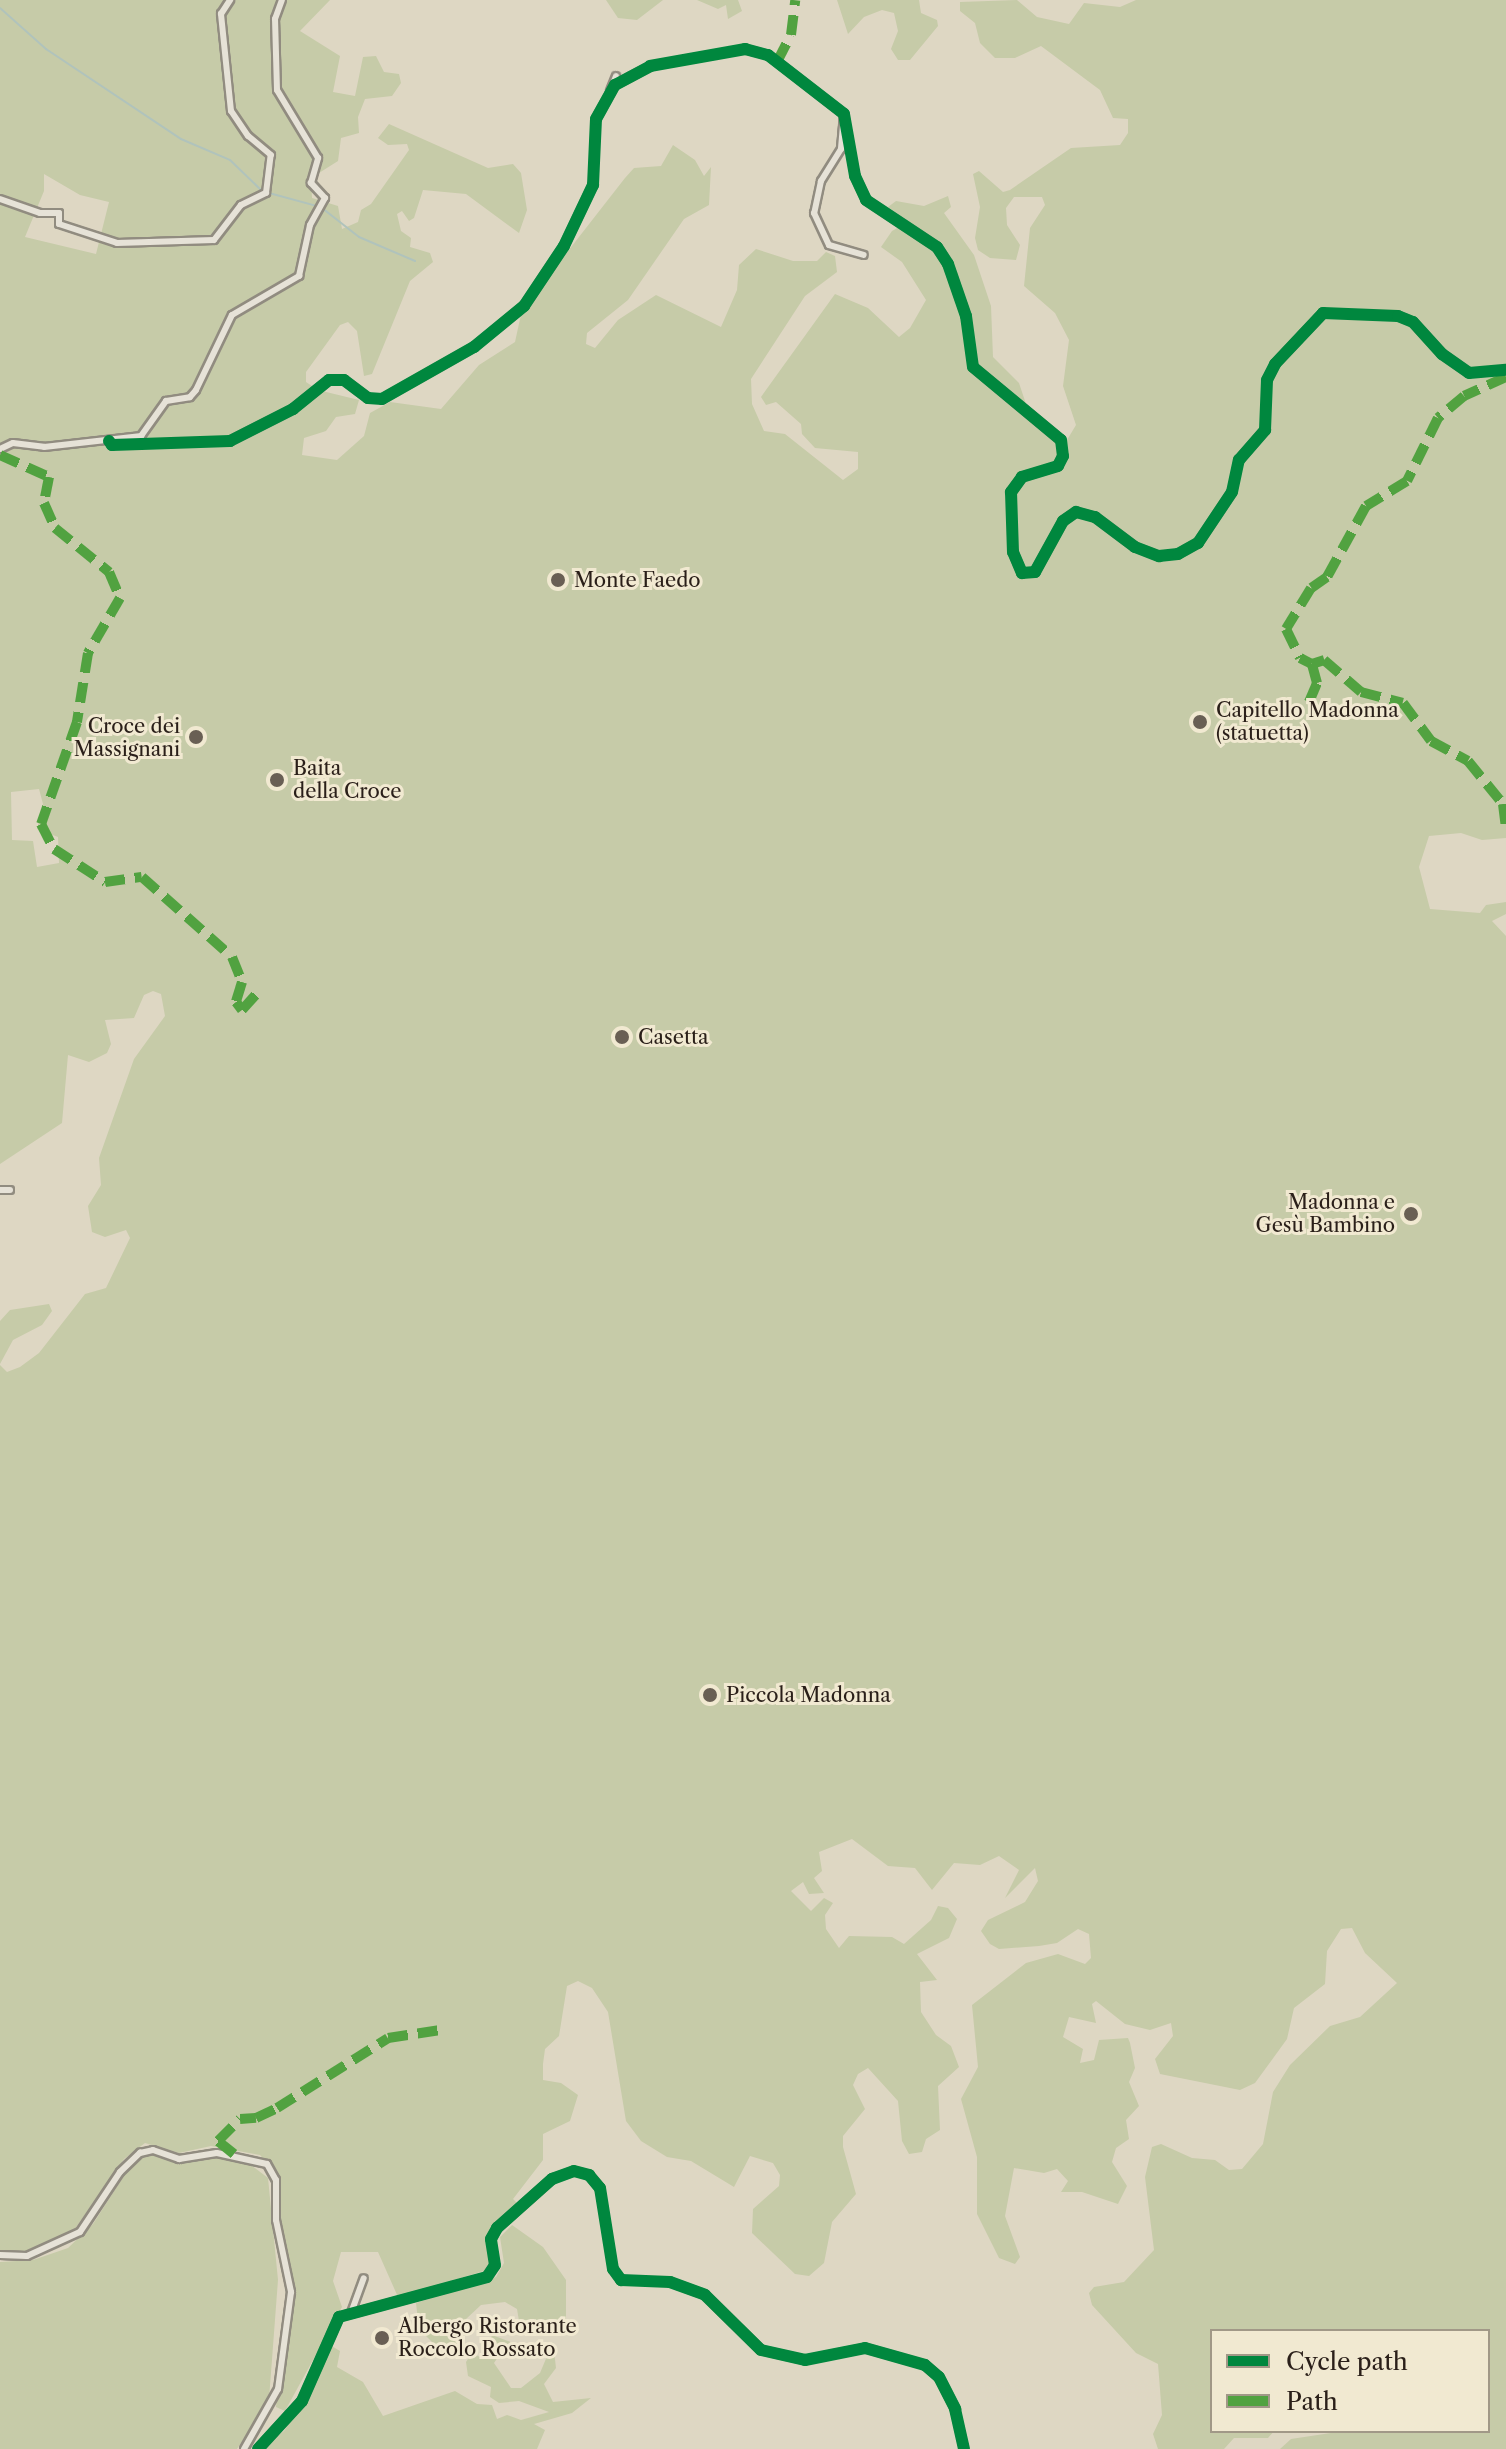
<!DOCTYPE html>
<meta charset="utf-8">
<style>
body{margin:0}
#map{position:relative;width:1506px;height:2449px;overflow:hidden;background:#ded7c3;font-family:"Libre Caslon Text",serif}
div>[style]{position:absolute}
[style*='--x']{left:calc(var(--x)*1px);top:calc(var(--y)*1px);width:calc(var(--w)*1px);rotate:calc(var(--a)*1deg)}
.green>*{inset:0;background:#c6cba8}
.stream>*{height:2px;margin:-1px;padding:0 1px;transform-origin:1px;border-radius:1px;background:#b0c3bc}
.roads{filter:drop-shadow(2px 0 #918c80) drop-shadow(-2px 0 #918c80) drop-shadow(0 2px #918c80) drop-shadow(0 -2px #918c80)}
.minor>*{height:6px;margin:-3px;padding:0 3px;transform-origin:3px;border-radius:3px;background:#e6e2d7}
.quiet>*{height:10px;margin-top:-5px;transform-origin:0;background:repeating-linear-gradient(90deg,#51a240 0 20px,transparent 0 30px)}
.cycleway>*{height:12px;margin:-6px;padding:0 6px;transform-origin:6px;border-radius:6px;background:#00873e}
.dots>*{width:22px;height:22px;translate:-50% -50%;box-sizing:border-box;border:4px solid #f1e9d1;border-radius:50%}
span{translate:-50% -50%;white-space:nowrap;text-align:center;line-height:1.15;-webkit-text-stroke:6px #f1e9d1;paint-order:stroke}
.poi-label{font-size:20px;color:#2a1f19}
.left{translate:0 -50%;text-align:left}
.right{translate:-100% -50%;text-align:right}
.legend{position:absolute;left:1210px;top:2329px;width:280px;height:104px;box-sizing:border-box;background:#f1e9d1;border:2px solid #a19887;margin:0;padding:10px 14px;list-style:none;font-size:24px;color:#2a1f19}
.legend li{display:flex;align-items:center;gap:16px;height:40px}
.legend b{width:40px;border:2px solid #a19887}
</style>
<div id="map">
<div class="green">
<i style="clip-path:polygon(evenodd,0 0,330px 0,300px 31px,340px 56px,333px 92px,355px 96px,363px 57px,376px 56px,384px 72px,399px 74px,401px 83px,392px 96px,365px 99px,358px 117px,359px 133px,341px 138px,338px 161px,311px 178px,312px 198px,338px 206px,342px 229px,358px 222px,361px 210px,371px 204px,409px 150px,407px 144px,388px 145px,378px 138px,389px 124px,488px 168px,513px 164px,521px 173px,527px 210px,519px 233px,466px 194px,423px 190px,414px 218px,409px 221px,402px 211px,397px 214px,401px 231px,411px 238px,410px 247px,430px 253px,433px 262px,410px 281px,372px 374px,364px 376px,357px 331px,348px 322px,340px 325px,306px 372px,306px 382px,318px 390px,359px 400px,355px 414px,336px 417px,326px 431px,304px 438px,302px 455px,337px 460px,364px 436px,370px 413px,390px 402px,441px 409px,479px 365px,515px 342px,522px 310px,625px 178px,634px 168px,661px 166px,673px 145px,695px 160px,704px 176px,711px 167px,709px 205px,684px 219px,628px 300px,587px 333px,586px 344px,595px 348px,618px 320px,656px 295px,721px 327px,737px 290px,739px 265px,756px 249px,793px 261px,817px 261px,826px 252px,835px 256px,837px 272px,805px 296px,751px 379px,752px 404px,764px 431px,785px 434px,843px 480px,858px 469px,858px 452px,815px 448px,802px 434px,801px 424px,776px 402px,766px 405px,761px 397px,835px 294px,868px 308px,899px 337px,910px 328px,926px 300px,902px 262px,881px 247px,892px 231px,908px 222px,888px 207px,896px 201px,924px 206px,948px 196px,951px 207px,944px 213px,974px 255px,991px 306px,993px 357px,1019px 383px,1027px 407px,1057px 434px,1067px 440px,1076px 425px,1063px 386px,1069px 340px,1055px 313px,1024px 286px,1030px 228px,1045px 205px,1042px 197px,1014px 197px,1006px 208px,1007px 225px,1020px 245px,1016px 260px,990px 258px,978px 250px,975px 238px,980px 207px,973px 174px,979px 171px,1003px 192px,1010px 190px,1071px 148px,1120px 145px,1128px 133px,1128px 119px,1113px 118px,1100px 90px,1041px 46px,1015px 58px,995px 58px,980px 43px,975px 23px,960px 11px,960px 2px,1017px 0,1037px 17px,1069px 24px,1084px 3px,1120px 7px,1136px 0,1506px 0,1506px 838px,1482px 840px,1461px 833px,1429px 836px,1419px 867px,1430px 909px,1480px 913px,1486px 905px,1506px 902px,1506px 914px,1492px 921px,1506px 936px,1506px 2449px,1280px 2449px,1291px 2439px,1344px 2431px,1488px 2431px,1488px 2331px,1212px 2331px,1212px 2431px,1274px 2431px,1268px 2438px,1234px 2438px,1224px 2449px,1158px 2449px,1153px 2434px,1162px 2415px,1158px 2364px,1136px 2353px,1092px 2305px,1089px 2293px,1094px 2287px,1124px 2282px,1154px 2250px,1145px 2177px,1152px 2147px,1161px 2144px,1192px 2158px,1215px 2160px,1229px 2170px,1242px 2169px,1263px 2144px,1273px 2092px,1290px 2065px,1330px 2026px,1360px 2017px,1397px 1983px,1365px 1953px,1352px 1928px,1341px 1929px,1327px 1951px,1325px 1984px,1294px 2008px,1287px 2039px,1255px 2083px,1240px 2090px,1160px 2074px,1155px 2059px,1173px 2036px,1171px 2023px,1150px 2030px,1125px 2024px,1096px 2001px,1092px 2004px,1096px 2023px,1069px 2017px,1063px 2037px,1083px 2049px,1080px 2063px,1094px 2060px,1099px 2040px,1128px 2038px,1130px 2043px,1135px 2068px,1129px 2082px,1139px 2106px,1126px 2120px,1129px 2139px,1116px 2148px,1112px 2162px,1127px 2186px,1118px 2204px,1082px 2192px,1061px 2192px,1068px 2181px,1057px 2169px,1044px 2173px,1014px 2168px,1005px 2216px,1020px 2257px,1015px 2264px,999px 2258px,977px 2214px,977px 2157px,961px 2099px,978px 2067px,972px 2005px,1026px 1963px,1058px 1954px,1085px 1964px,1091px 1958px,1089px 1934px,1078px 1929px,1057px 1943px,1039px 1946px,999px 1949px,990px 1944px,981px 1931px,988px 1920px,1025px 1902px,1038px 1881px,1035px 1868px,1005px 1898px,1019px 1870px,999px 1856px,980px 1865px,954px 1863px,932px 1890px,915px 1868px,888px 1866px,852px 1839px,819px 1852px,822px 1871px,814px 1878px,824px 1893px,809px 1894px,803px 1882px,791px 1891px,811px 1911px,824px 1898px,833px 1903px,825px 1915px,826px 1929px,839px 1948px,849px 1936px,892px 1937px,904px 1944px,931px 1920px,938px 1906px,948px 1908px,957px 1919px,949px 1938px,917px 1954px,937px 1980px,920px 1982px,921px 2012px,936px 2035px,951px 2046px,959px 2067px,938px 2086px,940px 2130px,926px 2139px,922px 2152px,909px 2154px,902px 2141px,898px 2101px,868px 2068px,858px 2074px,853px 2085px,865px 2109px,843px 2136px,843px 2147px,856px 2194px,832px 2222px,824px 2263px,809px 2276px,795px 2274px,752px 2233px,753px 2209px,779px 2186px,780px 2175px,773px 2163px,750px 2156px,734px 2187px,691px 2161px,667px 2157px,641px 2141px,626px 2121px,608px 2012px,592px 1988px,578px 1981px,567px 1986px,559px 2036px,545px 2049px,543px 2064px,543px 2080px,561px 2083px,578px 2095px,570px 2121px,543px 2134px,543px 2160px,513px 2199px,518px 2204px,490px 2233px,490px 2269px,398px 2297px,378px 2252px,341px 2252px,333px 2281px,342px 2307px,285px 2411px,276px 2407px,292px 2281px,279px 2216px,277px 2174px,260px 2155px,211px 2146px,179px 2153px,145px 2143px,124px 2159px,72px 2233px,32px 2252px,0 2253px,0 1365px,7px 1372px,20px 1367px,39px 1353px,85px 1294px,106px 1288px,130px 1238px,126px 1230px,105px 1237px,92px 1232px,88px 1206px,101px 1185px,99px 1158px,134px 1059px,165px 1016px,161px 994px,153px 991px,144px 995px,134px 1018px,105px 1020px,111px 1044px,107px 1053px,89px 1062px,68px 1055px,62px 1123px,0 1164px,0 0,44px 174px,80px 195px,109px 202px,96px 254px,25px 237px,44px 191px,44px 174px,0 0,39px 789px,43px 804px,37px 829px,58px 837px,59px 863px,37px 867px,33px 841px,12px 840px,11px 792px,39px 789px)"></i>
<i style="clip-path:polygon(606px 0,663px 0,637px 20px,618px 18px)"></i>
<i style="clip-path:polygon(697px 0,738px 0,742px 11px,728px 19px,726px 5px,718px 9px)"></i>
<i style="clip-path:polygon(837px 0,919px 0,921px 13px,937px 20px,938px 26px,910px 60px,898px 60px,891px 49px,898px 31px,894px 13px,882px 10px,864px 17px,848px 34px)"></i>
<i style="clip-path:polygon(49px 1304px,52px 1311px,42px 1325px,13px 1340px,0 1364px,0 1321px,10px 1310px)"></i>
<i style="clip-path:polygon(149px 2152px,178px 2163px,211px 2156px,243px 2159px,268px 2178px,278px 2280px,269px 2399px,237px 2449px,0 2449px,0 2262px,33px 2260px,68px 2248px,93px 2224px,131px 2165px)"></i>
<i style="clip-path:polygon(512px 2225px,543px 2247px,566px 2280px,566px 2320px,551px 2334px,539px 2334px,530px 2331px,519px 2321px,517px 2309px,505px 2302px,481px 2305px,466px 2319px,462px 2343px,452px 2355px,444px 2354px,419px 2329px,416px 2303px,496px 2277px,504px 2263px,500px 2237px)"></i>
<i style="clip-path:polygon(492px 2335px,516px 2344px,513px 2352px,504px 2348px,494px 2363px,511px 2388px,521px 2388px,540px 2373px,553px 2342px,556px 2368px,544px 2384px,553px 2402px,591px 2398px,572px 2413px,534px 2424px,545px 2430px,537px 2449px,260px 2449px,284px 2431px,307px 2397px,330px 2345px,340px 2351px,337px 2367px,363px 2382px,383px 2416px,455px 2391px,477px 2404px,492px 2405px,497px 2419px,507px 2415px,521px 2420px,549px 2412px,519px 2401px,499px 2403px,490px 2397px,491px 2387px,468px 2376px,466px 2362px,472px 2353px,484px 2359px)"></i>
</div>
<div class="stream">
<i style="--x:0;--y:8;--w:62;--a:41.7"></i>
<i style="--x:46;--y:49;--w:162;--a:33.7"></i>
<i style="--x:181;--y:139;--w:53;--a:23.2"></i>
<i style="--x:230;--y:160;--w:45;--a:44.1"></i>
<i style="--x:269;--y:193;--w:50;--a:15.2"></i>
<i style="--x:322;--y:208;--w:47;--a:38.1"></i>
<i style="--x:359;--y:237;--w:61;--a:23.2"></i>
</div>
<div class="roads">
<div class="minor">
<i style="--x:610;--y:91;--w:16;--a:-68"></i>
<i style="--x:844;--y:114;--w:35;--a:95"></i>
<i style="--x:841;--y:149;--w:38;--a:122"></i>
<i style="--x:821;--y:181;--w:33;--a:102"></i>
<i style="--x:814;--y:213;--w:35;--a:65"></i>
<i style="--x:829;--y:245;--w:36;--a:16"></i>
<i style="--x:0;--y:199;--w:42;--a:19.3"></i>
<i style="--x:40;--y:213;--w:19;--a:0"></i>
<i style="--x:59;--y:213;--w:11;--a:90"></i>
<i style="--x:59;--y:224;--w:61;--a:18.1"></i>
<i style="--x:117;--y:243;--w:97;--a:-1.8"></i>
<i style="--x:214;--y:240;--w:44;--a:-52.4"></i>
<i style="--x:241;--y:205;--w:28;--a:-26"></i>
<i style="--x:266;--y:193;--w:38;--a:-83"></i>
<i style="--x:271;--y:155;--w:30;--a:-140"></i>
<i style="--x:248;--y:136;--w:30;--a:-124"></i>
<i style="--x:231;--y:111;--w:98;--a:-95.9"></i>
<i style="--x:221;--y:14;--w:17;--a:-57"></i>
<i style="--x:109;--y:441;--w:5;--a:53"></i>
<i style="--x:112;--y:445;--w:118;--a:-1.9"></i>
<i style="--x:230;--y:441;--w:71;--a:-26.9"></i>
<i style="--x:293;--y:409;--w:46;--a:-38.9"></i>
<i style="--x:329;--y:380;--w:15;--a:0"></i>
<i style="--x:344;--y:380;--w:30;--a:37"></i>
<i style="--x:368;--y:398;--w:14;--a:4"></i>
<i style="--x:382;--y:399;--w:106;--a:-29.5"></i>
<i style="--x:474;--y:347;--w:65;--a:-39.4"></i>
<i style="--x:524;--y:306;--w:72;--a:-56.3"></i>
<i style="--x:564;--y:246;--w:68;--a:-64.6"></i>
<i style="--x:593;--y:185;--w:66;--a:-87.4"></i>
<i style="--x:596;--y:119;--w:39;--a:-61"></i>
<i style="--x:615;--y:85;--w:40;--a:-28"></i>
<i style="--x:650;--y:66;--w:97;--a:-10.1"></i>
<i style="--x:745;--y:49;--w:24;--a:15"></i>
<i style="--x:768;--y:55;--w:96;--a:37.8"></i>
<i style="--x:844;--y:114;--w:63;--a:79.9"></i>
<i style="--x:855;--y:176;--w:26;--a:65"></i>
<i style="--x:866;--y:200;--w:85;--a:33.5"></i>
<i style="--x:937;--y:247;--w:20;--a:57"></i>
<i style="--x:948;--y:264;--w:55;--a:70.9"></i>
<i style="--x:966;--y:316;--w:51;--a:82.2"></i>
<i style="--x:973;--y:367;--w:114;--a:39.7"></i>
<i style="--x:1061;--y:440;--w:16;--a:83"></i>
<i style="--x:1063;--y:456;--w:11;--a:117"></i>
<i style="--x:1058;--y:466;--w:38;--a:163"></i>
<i style="--x:1022;--y:477;--w:19;--a:126"></i>
<i style="--x:1011;--y:492;--w:60;--a:88.1"></i>
<i style="--x:1013;--y:552;--w:23;--a:67"></i>
<i style="--x:1022;--y:573;--w:13;--a:-4"></i>
<i style="--x:1035;--y:572;--w:58;--a:-61.2"></i>
<i style="--x:1063;--y:521;--w:16;--a:-35"></i>
<i style="--x:1076;--y:512;--w:20;--a:15"></i>
<i style="--x:1095;--y:517;--w:50;--a:36.9"></i>
<i style="--x:1135;--y:547;--w:26;--a:21"></i>
<i style="--x:1159;--y:556;--w:19;--a:-6"></i>
<i style="--x:1178;--y:554;--w:23;--a:-29"></i>
<i style="--x:1198;--y:543;--w:61;--a:-56.3"></i>
<i style="--x:1232;--y:492;--w:33;--a:-78"></i>
<i style="--x:1239;--y:460;--w:40;--a:-49"></i>
<i style="--x:1265;--y:430;--w:50;--a:-87.7"></i>
<i style="--x:1267;--y:380;--w:18;--a:-63"></i>
<i style="--x:1275;--y:364;--w:70;--a:-46.7"></i>
<i style="--x:1323;--y:313;--w:75;--a:2.3"></i>
<i style="--x:1398;--y:316;--w:16;--a:22"></i>
<i style="--x:1413;--y:322;--w:43;--a:47.8"></i>
<i style="--x:1442;--y:354;--w:33;--a:35"></i>
<i style="--x:1469;--y:373;--w:37;--a:-5"></i>
<i style="--x:0;--y:449;--w:14;--a:-25"></i>
<i style="--x:13;--y:443;--w:31;--a:7"></i>
<i style="--x:44;--y:447;--w:98;--a:-6.5"></i>
<i style="--x:141;--y:436;--w:43;--a:-54.5"></i>
<i style="--x:166;--y:401;--w:24;--a:-9"></i>
<i style="--x:190;--y:397;--w:9;--a:-49"></i>
<i style="--x:196;--y:390;--w:83;--a:-64.4"></i>
<i style="--x:232;--y:315;--w:78;--a:-30.2"></i>
<i style="--x:299;--y:276;--w:52;--a:-77.8"></i>
<i style="--x:310;--y:225;--w:31;--a:-61"></i>
<i style="--x:325;--y:198;--w:21;--a:-133"></i>
<i style="--x:311;--y:183;--w:26;--a:-74"></i>
<i style="--x:318;--y:158;--w:79;--a:-121.1"></i>
<i style="--x:277;--y:90;--w:71;--a:-91.6"></i>
<i style="--x:275;--y:19;--w:20;--a:-70"></i>
<i style="--x:0;--y:1190;--w:10;--a:0"></i>
<i style="--x:0;--y:2255;--w:27;--a:2"></i>
<i style="--x:27;--y:2256;--w:58;--a:-24.4"></i>
<i style="--x:80;--y:2232;--w:72;--a:-56.3"></i>
<i style="--x:120;--y:2172;--w:28;--a:-44"></i>
<i style="--x:140;--y:2153;--w:13;--a:-13"></i>
<i style="--x:153;--y:2150;--w:28;--a:19"></i>
<i style="--x:179;--y:2159;--w:38;--a:-9"></i>
<i style="--x:217;--y:2153;--w:51;--a:12.4"></i>
<i style="--x:267;--y:2164;--w:18;--a:61"></i>
<i style="--x:276;--y:2180;--w:40;--a:90"></i>
<i style="--x:276;--y:2220;--w:74;--a:78.2"></i>
<i style="--x:291;--y:2292;--w:98;--a:97.6"></i>
<i style="--x:278;--y:2389;--w:69;--a:119.5"></i>
<i style="--x:351;--y:2313;--w:37;--a:-70"></i>
<i style="--x:258;--y:2449;--w:65;--a:-47.5"></i>
<i style="--x:302;--y:2401;--w:92;--a:-66.2"></i>
<i style="--x:339;--y:2317;--w:153;--a:-15.1"></i>
<i style="--x:487;--y:2277;--w:14;--a:-56"></i>
<i style="--x:495;--y:2265;--w:26;--a:-99"></i>
<i style="--x:491;--y:2239;--w:13;--a:-61"></i>
<i style="--x:497;--y:2228;--w:74;--a:-41.7"></i>
<i style="--x:552;--y:2179;--w:23;--a:-20"></i>
<i style="--x:574;--y:2171;--w:16;--a:15"></i>
<i style="--x:589;--y:2175;--w:17;--a:50"></i>
<i style="--x:600;--y:2188;--w:82;--a:80.9"></i>
<i style="--x:613;--y:2269;--w:14;--a:54"></i>
<i style="--x:621;--y:2280;--w:49;--a:2.3"></i>
<i style="--x:670;--y:2282;--w:37;--a:20"></i>
<i style="--x:705;--y:2295;--w:78;--a:44.5"></i>
<i style="--x:761;--y:2350;--w:45;--a:12.8"></i>
<i style="--x:805;--y:2360;--w:61;--a:-11.3"></i>
<i style="--x:865;--y:2348;--w:62;--a:15.8"></i>
<i style="--x:925;--y:2365;--w:18;--a:41"></i>
<i style="--x:939;--y:2377;--w:36;--a:63"></i>
<i style="--x:955;--y:2409;--w:41;--a:77.3"></i>
</div>
</div>
<div class="quiet">
<i style="--x:777;--y:62;--w:30;--a:-63"></i>
<i style="--x:791;--y:35;--w:35;--a:-83"></i>
<i style="--x:1506;--y:377;--w:46;--a:155.7"></i>
<i style="--x:1464;--y:396;--w:34;--a:140"></i>
<i style="--x:1438;--y:418;--w:70;--a:116.2"></i>
<i style="--x:1407;--y:481;--w:48;--a:148.6"></i>
<i style="--x:1366;--y:506;--w:81;--a:118.8"></i>
<i style="--x:1327;--y:577;--w:19;--a:145"></i>
<i style="--x:1311;--y:588;--w:48;--a:121.4"></i>
<i style="--x:1286;--y:629;--w:32;--a:64"></i>
<i style="--x:1300;--y:658;--w:13;--a:27"></i>
<i style="--x:1312;--y:664;--w:13;--a:-18"></i>
<i style="--x:1324;--y:660;--w:49;--a:40.9"></i>
<i style="--x:1361;--y:692;--w:43;--a:14.7"></i>
<i style="--x:1403;--y:703;--w:47;--a:53.6"></i>
<i style="--x:1431;--y:741;--w:42;--a:28.4"></i>
<i style="--x:1468;--y:761;--w:55;--a:50.9"></i>
<i style="--x:1503;--y:804;--w:24;--a:83"></i>
<i style="--x:0;--y:455;--w:54;--a:24.2"></i>
<i style="--x:49;--y:477;--w:26;--a:101"></i>
<i style="--x:44;--y:503;--w:27;--a:66"></i>
<i style="--x:55;--y:528;--w:70;--a:39.2"></i>
<i style="--x:109;--y:572;--w:28;--a:67"></i>
<i style="--x:120;--y:598;--w:64;--a:120.2"></i>
<i style="--x:88;--y:653;--w:70;--a:99.1"></i>
<i style="--x:77;--y:722;--w:108;--a:109.4"></i>
<i style="--x:41;--y:824;--w:28;--a:63"></i>
<i style="--x:54;--y:849;--w:61;--a:32.9"></i>
<i style="--x:105;--y:882;--w:37;--a:-8"></i>
<i style="--x:142;--y:877;--w:120;--a:41.6"></i>
<i style="--x:232;--y:957;--w:27;--a:68"></i>
<i style="--x:242;--y:982;--w:21;--a:107"></i>
<i style="--x:236;--y:1002;--w:10;--a:53"></i>
<i style="--x:242;--y:1010;--w:25;--a:-48"></i>
<i style="--x:1309;--y:702;--w:21;--a:-67"></i>
<i style="--x:1317;--y:683;--w:20;--a:-105"></i>
<i style="--x:234;--y:2154;--w:21;--a:-141"></i>
<i style="--x:218;--y:2141;--w:31;--a:-45"></i>
<i style="--x:240;--y:2119;--w:16;--a:-4"></i>
<i style="--x:256;--y:2118;--w:23;--a:-25"></i>
<i style="--x:277;--y:2108;--w:131;--a:-32.2"></i>
<i style="--x:388;--y:2038;--w:53;--a:-8.7"></i>
</div>
<div class="cycleway">
<i style="--x:109;--y:441;--w:5;--a:53"></i>
<i style="--x:112;--y:445;--w:118;--a:-1.9"></i>
<i style="--x:230;--y:441;--w:71;--a:-26.9"></i>
<i style="--x:293;--y:409;--w:46;--a:-38.9"></i>
<i style="--x:329;--y:380;--w:15;--a:0"></i>
<i style="--x:344;--y:380;--w:30;--a:37"></i>
<i style="--x:368;--y:398;--w:14;--a:4"></i>
<i style="--x:382;--y:399;--w:106;--a:-29.5"></i>
<i style="--x:474;--y:347;--w:65;--a:-39.4"></i>
<i style="--x:524;--y:306;--w:72;--a:-56.3"></i>
<i style="--x:564;--y:246;--w:68;--a:-64.6"></i>
<i style="--x:593;--y:185;--w:66;--a:-87.4"></i>
<i style="--x:596;--y:119;--w:39;--a:-61"></i>
<i style="--x:615;--y:85;--w:40;--a:-28"></i>
<i style="--x:650;--y:66;--w:97;--a:-10.1"></i>
<i style="--x:745;--y:49;--w:24;--a:15"></i>
<i style="--x:768;--y:55;--w:96;--a:37.8"></i>
<i style="--x:844;--y:114;--w:63;--a:79.9"></i>
<i style="--x:855;--y:176;--w:26;--a:65"></i>
<i style="--x:866;--y:200;--w:85;--a:33.5"></i>
<i style="--x:937;--y:247;--w:20;--a:57"></i>
<i style="--x:948;--y:264;--w:55;--a:70.9"></i>
<i style="--x:966;--y:316;--w:51;--a:82.2"></i>
<i style="--x:973;--y:367;--w:114;--a:39.7"></i>
<i style="--x:1061;--y:440;--w:16;--a:83"></i>
<i style="--x:1063;--y:456;--w:11;--a:117"></i>
<i style="--x:1058;--y:466;--w:38;--a:163"></i>
<i style="--x:1022;--y:477;--w:19;--a:126"></i>
<i style="--x:1011;--y:492;--w:60;--a:88.1"></i>
<i style="--x:1013;--y:552;--w:23;--a:67"></i>
<i style="--x:1022;--y:573;--w:13;--a:-4"></i>
<i style="--x:1035;--y:572;--w:58;--a:-61.2"></i>
<i style="--x:1063;--y:521;--w:16;--a:-35"></i>
<i style="--x:1076;--y:512;--w:20;--a:15"></i>
<i style="--x:1095;--y:517;--w:50;--a:36.9"></i>
<i style="--x:1135;--y:547;--w:26;--a:21"></i>
<i style="--x:1159;--y:556;--w:19;--a:-6"></i>
<i style="--x:1178;--y:554;--w:23;--a:-29"></i>
<i style="--x:1198;--y:543;--w:61;--a:-56.3"></i>
<i style="--x:1232;--y:492;--w:33;--a:-78"></i>
<i style="--x:1239;--y:460;--w:40;--a:-49"></i>
<i style="--x:1265;--y:430;--w:50;--a:-87.7"></i>
<i style="--x:1267;--y:380;--w:18;--a:-63"></i>
<i style="--x:1275;--y:364;--w:70;--a:-46.7"></i>
<i style="--x:1323;--y:313;--w:75;--a:2.3"></i>
<i style="--x:1398;--y:316;--w:16;--a:22"></i>
<i style="--x:1413;--y:322;--w:43;--a:47.8"></i>
<i style="--x:1442;--y:354;--w:33;--a:35"></i>
<i style="--x:1469;--y:373;--w:37;--a:-5"></i>
<i style="--x:258;--y:2449;--w:65;--a:-47.5"></i>
<i style="--x:302;--y:2401;--w:92;--a:-66.2"></i>
<i style="--x:339;--y:2317;--w:153;--a:-15.1"></i>
<i style="--x:487;--y:2277;--w:14;--a:-56"></i>
<i style="--x:495;--y:2265;--w:26;--a:-99"></i>
<i style="--x:491;--y:2239;--w:13;--a:-61"></i>
<i style="--x:497;--y:2228;--w:74;--a:-41.7"></i>
<i style="--x:552;--y:2179;--w:23;--a:-20"></i>
<i style="--x:574;--y:2171;--w:16;--a:15"></i>
<i style="--x:589;--y:2175;--w:17;--a:50"></i>
<i style="--x:600;--y:2188;--w:82;--a:80.9"></i>
<i style="--x:613;--y:2269;--w:14;--a:54"></i>
<i style="--x:621;--y:2280;--w:49;--a:2.3"></i>
<i style="--x:670;--y:2282;--w:37;--a:20"></i>
<i style="--x:705;--y:2295;--w:78;--a:44.5"></i>
<i style="--x:761;--y:2350;--w:45;--a:12.8"></i>
<i style="--x:805;--y:2360;--w:61;--a:-11.3"></i>
<i style="--x:865;--y:2348;--w:62;--a:15.8"></i>
<i style="--x:925;--y:2365;--w:18;--a:41"></i>
<i style="--x:939;--y:2377;--w:36;--a:63"></i>
<i style="--x:955;--y:2409;--w:41;--a:77.3"></i>
</div>
<div class="dots">
<i style="left:558px;top:580px;background:#695f54"></i>
<i style="left:1200px;top:722px;background:#695f54"></i>
<i style="left:196px;top:737px;background:#695f54"></i>
<i style="left:277px;top:780px;background:#695f54"></i>
<i style="left:622px;top:1037px;background:#695f54"></i>
<i style="left:1411px;top:1214px;background:#695f54"></i>
<i style="left:710px;top:1695px;background:#695f54"></i>
<i style="left:382px;top:2338px;background:#695f54"></i>
</div>
<div class="poi-label">
<span class="left" style="left:574px;top:580px">Monte Faedo</span>
<span class="left" style="left:1216px;top:722px">Capitello Madonna<br>(statuetta)</span>
<span class="right" style="left:180px;top:738px">Croce dei<br>Massignani</span>
<span class="left" style="left:293px;top:780px">Baita<br>della Croce</span>
<span class="left" style="left:638px;top:1037px">Casetta</span>
<span class="right" style="left:1395px;top:1214px">Madonna e<br>Gesù Bambino</span>
<span class="left" style="left:726px;top:1695px">Piccola Madonna</span>
<span class="left" style="left:398px;top:2338px">Albergo Ristorante<br>Roccolo Rossato</span>
</div>
<ul class="legend">
<li><b style="height:10px;background:#00873e"></b>Cycle path</li>
<li><b style="height:10px;background:#51a240"></b>Path</li>
</ul>
</div>
